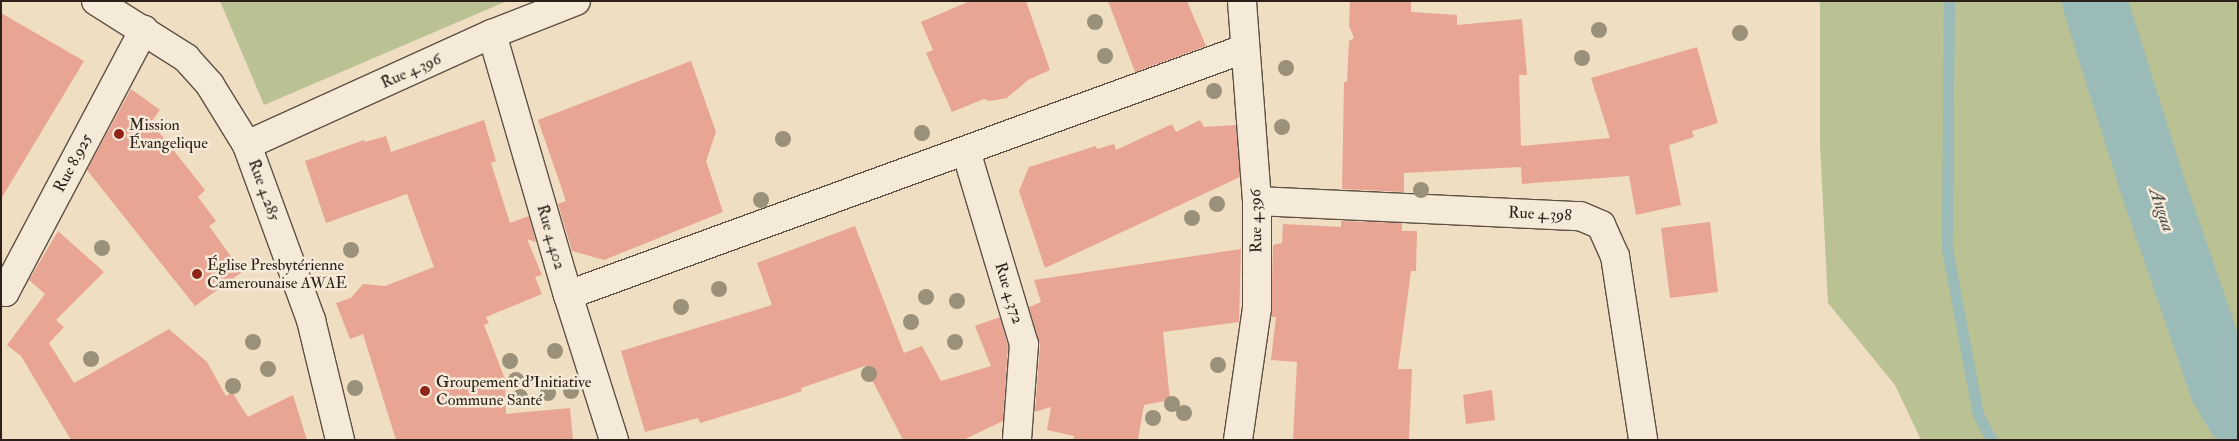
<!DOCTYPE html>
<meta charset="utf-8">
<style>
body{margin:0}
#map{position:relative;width:2239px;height:441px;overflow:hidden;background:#efdec1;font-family:"IM FELL Double Pica",serif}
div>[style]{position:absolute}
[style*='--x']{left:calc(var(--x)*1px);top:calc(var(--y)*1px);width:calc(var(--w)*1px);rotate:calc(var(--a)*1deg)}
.green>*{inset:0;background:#bac192}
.stream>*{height:11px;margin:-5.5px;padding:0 5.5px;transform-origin:5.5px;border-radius:5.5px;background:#9bbbb9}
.river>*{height:65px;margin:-32.5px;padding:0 32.5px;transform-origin:32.5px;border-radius:32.5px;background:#9bbbb9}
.building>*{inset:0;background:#e9a593}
.roads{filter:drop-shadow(1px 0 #5e5044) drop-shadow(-1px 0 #5e5044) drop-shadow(0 1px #5e5044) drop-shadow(0 -1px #5e5044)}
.minor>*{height:28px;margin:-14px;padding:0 14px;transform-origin:14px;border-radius:14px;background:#f5ead7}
.trees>*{width:16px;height:16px;margin:-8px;border-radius:50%;background:#9b9079}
.dots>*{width:14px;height:14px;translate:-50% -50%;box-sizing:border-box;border:2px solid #f5ead7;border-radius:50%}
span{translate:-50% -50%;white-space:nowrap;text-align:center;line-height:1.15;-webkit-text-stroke:5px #f5ead7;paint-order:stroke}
.street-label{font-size:16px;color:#2d201a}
.poi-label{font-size:16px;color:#2d201a}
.left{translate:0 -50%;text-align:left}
.water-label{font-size:18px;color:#4e4e4a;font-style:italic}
.frame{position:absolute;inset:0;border:2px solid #2d201a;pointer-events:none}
</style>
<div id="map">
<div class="green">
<i style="clip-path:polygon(220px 1px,507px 1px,264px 105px)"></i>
<i style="clip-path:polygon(1820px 1px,2238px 1px,2238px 440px,1921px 440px,1895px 385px,1828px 303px,1820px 145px)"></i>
</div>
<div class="stream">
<i style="--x:1949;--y:1;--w:248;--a:90.5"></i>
<i style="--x:1947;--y:249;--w:169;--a:79.4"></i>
<i style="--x:1978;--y:415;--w:29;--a:61"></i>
</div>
<div class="river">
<i style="--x:2094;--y:1;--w:187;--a:72.5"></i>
<i style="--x:2150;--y:179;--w:221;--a:71"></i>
<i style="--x:2222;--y:388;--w:31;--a:59"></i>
</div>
<div class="building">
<i style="clip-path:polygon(970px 1px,1026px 1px,1050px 70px,1028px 80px,1007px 98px,989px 101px,984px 99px,952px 112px,926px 53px,933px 50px,921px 22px)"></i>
<i style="clip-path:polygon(1108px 1px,1187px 1px,1206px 46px,1135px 72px)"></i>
<i style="clip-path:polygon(1350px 1px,1411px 1px,1411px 12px,1457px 15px,1457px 25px,1522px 19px,1527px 75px,1519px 75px,1521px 146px,1610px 138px,1591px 78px,1697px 47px,1718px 123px,1692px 131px,1694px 137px,1669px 145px,1681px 205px,1636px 215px,1629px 176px,1522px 184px,1521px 167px,1404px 173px,1404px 192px,1342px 189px,1344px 82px,1347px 82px,1349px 41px,1354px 38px,1349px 26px)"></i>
<i style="clip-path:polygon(1px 13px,84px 61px,1px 199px)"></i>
<i style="clip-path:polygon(691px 61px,716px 132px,706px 161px,723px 212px,604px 260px,572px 251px,558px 204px,566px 201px,538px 120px)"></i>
<i style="clip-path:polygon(131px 89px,160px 110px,151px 122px,205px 190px,198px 197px,216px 221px,209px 226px,242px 272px,195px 306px,87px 170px)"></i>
<i style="clip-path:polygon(484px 120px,496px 161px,491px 163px,510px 223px,529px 216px,536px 242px,527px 239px,542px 275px,535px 277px,542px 294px,486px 317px,489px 323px,484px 325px,505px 379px,506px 414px,570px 408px,573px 440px,396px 440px,363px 334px,350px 339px,336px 303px,351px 298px,363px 284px,385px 286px,434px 267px,407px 194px,326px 223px,305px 161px,364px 140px,365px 142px,386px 136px,391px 152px)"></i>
<i style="clip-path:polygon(1200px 120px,1204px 127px,1236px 125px,1240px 177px,1045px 268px,1019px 191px,1029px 167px,1096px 146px,1097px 149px,1114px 144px,1116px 150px,1172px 124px,1176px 132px)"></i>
<i style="clip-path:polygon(1341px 221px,1402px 223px,1402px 231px,1417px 231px,1416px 271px,1411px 271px,1398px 369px,1412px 369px,1409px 440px,1293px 440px,1297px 362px,1271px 360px,1276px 317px,1271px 317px,1273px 245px,1282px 243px,1283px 224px,1341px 227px)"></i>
<i style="clip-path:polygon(1710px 222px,1718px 292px,1670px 298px,1661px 228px)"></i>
<i style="clip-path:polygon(855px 226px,904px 353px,922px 346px,941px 381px,991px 366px,975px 326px,1000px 317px,1008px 346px,1003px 421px,963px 440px,903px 440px,865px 366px,801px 388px,802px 391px,782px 398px,700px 423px,698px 418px,645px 432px,621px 351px,772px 305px,757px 263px)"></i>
<i style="clip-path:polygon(58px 231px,104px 272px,56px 320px,64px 327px,49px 343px,74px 383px,169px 329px,207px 362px,226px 396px,232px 392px,248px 417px,293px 395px,307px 440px,71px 440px,21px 356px,7px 345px,45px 294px,29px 280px)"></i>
<i style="clip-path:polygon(1241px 249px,1239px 322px,1163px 332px,1170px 400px,1144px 405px,1138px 440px,1073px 440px,1074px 436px,1047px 430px,1051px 407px,1035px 412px,1040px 345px,1029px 307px,1041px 302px,1034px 280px)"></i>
<i style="clip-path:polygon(1492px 390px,1495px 420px,1466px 424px,1463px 395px)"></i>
</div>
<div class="roads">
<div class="minor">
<i style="--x:96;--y:1;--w:107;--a:32.3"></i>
<i style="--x:186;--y:58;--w:36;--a:48"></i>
<i style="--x:210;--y:85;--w:70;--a:58.3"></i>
<i style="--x:247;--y:145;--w:186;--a:69.9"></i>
<i style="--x:311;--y:320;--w:123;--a:76.4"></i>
<i style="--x:492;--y:34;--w:272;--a:73.8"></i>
<i style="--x:568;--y:295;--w:152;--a:72.4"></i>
<i style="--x:247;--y:145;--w:269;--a:-24.4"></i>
<i style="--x:492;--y:34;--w:90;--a:-21.4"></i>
<i style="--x:966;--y:151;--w:202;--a:73.3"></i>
<i style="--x:1024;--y:344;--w:96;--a:94.2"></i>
<i style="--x:1257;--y:201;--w:323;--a:2.7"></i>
<i style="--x:1580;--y:216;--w:23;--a:23"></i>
<i style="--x:1601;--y:225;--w:34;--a:66"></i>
<i style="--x:1615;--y:256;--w:186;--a:81.3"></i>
<i style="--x:1;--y:289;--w:5;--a:37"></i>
<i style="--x:5;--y:292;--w:297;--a:-62.1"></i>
<i style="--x:568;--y:295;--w:719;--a:-20"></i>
<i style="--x:1238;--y:440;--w:133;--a:-81.8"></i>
<i style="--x:1257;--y:308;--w:107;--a:-90"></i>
<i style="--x:1257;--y:201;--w:201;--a:-94.3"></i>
</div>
</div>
<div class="trees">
<i style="left:1095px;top:22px"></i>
<i style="left:1599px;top:30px"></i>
<i style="left:1740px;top:33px"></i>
<i style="left:1105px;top:56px"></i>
<i style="left:1582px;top:58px"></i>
<i style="left:1286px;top:68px"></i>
<i style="left:1214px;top:91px"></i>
<i style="left:1282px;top:127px"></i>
<i style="left:922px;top:133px"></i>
<i style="left:783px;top:139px"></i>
<i style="left:1421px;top:190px"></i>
<i style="left:761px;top:200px"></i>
<i style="left:1217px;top:204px"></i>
<i style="left:1192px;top:218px"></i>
<i style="left:102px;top:248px"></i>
<i style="left:351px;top:250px"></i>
<i style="left:719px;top:289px"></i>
<i style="left:926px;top:297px"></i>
<i style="left:957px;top:301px"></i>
<i style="left:681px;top:307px"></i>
<i style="left:911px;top:322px"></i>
<i style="left:253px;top:342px"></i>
<i style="left:955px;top:342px"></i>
<i style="left:555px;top:351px"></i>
<i style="left:91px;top:359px"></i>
<i style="left:510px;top:361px"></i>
<i style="left:1218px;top:365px"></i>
<i style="left:268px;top:369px"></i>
<i style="left:869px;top:374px"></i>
<i style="left:516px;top:380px"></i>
<i style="left:233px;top:386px"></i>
<i style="left:355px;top:388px"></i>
<i style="left:571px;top:391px"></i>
<i style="left:548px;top:393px"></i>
<i style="left:520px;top:397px"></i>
<i style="left:1172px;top:404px"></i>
<i style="left:1184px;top:413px"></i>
<i style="left:1153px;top:418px"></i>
</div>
<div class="dots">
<i style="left:119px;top:134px;background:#8f2418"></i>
<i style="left:197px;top:274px;background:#8f2418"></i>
<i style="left:425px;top:391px;background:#8f2418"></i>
</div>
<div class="street-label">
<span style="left:411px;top:71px;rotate:-24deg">Rue 4.396</span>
<span style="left:73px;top:163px;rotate:-62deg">Rue 8.925</span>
<span style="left:264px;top:190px;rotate:70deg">Rue 4.285</span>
<span style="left:1540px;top:214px;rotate:3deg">Rue 4.398</span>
<span style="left:1256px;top:221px;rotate:-91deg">Rue 4.396</span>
<span style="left:551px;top:237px;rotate:74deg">Rue 4.402</span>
<span style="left:1009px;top:293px;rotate:73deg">Rue 4.372</span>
</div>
<div class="poi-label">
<span class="left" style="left:129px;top:134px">Mission<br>Évangelique</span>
<span class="left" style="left:207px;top:274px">Église Presbytérienne<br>Camerounaise AWAE</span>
<span class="left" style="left:436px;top:391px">Groupement d'Initiative<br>Commune Santé</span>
</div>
<div class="water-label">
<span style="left:2161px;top:210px;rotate:71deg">Angaa</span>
</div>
<div class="frame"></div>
</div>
